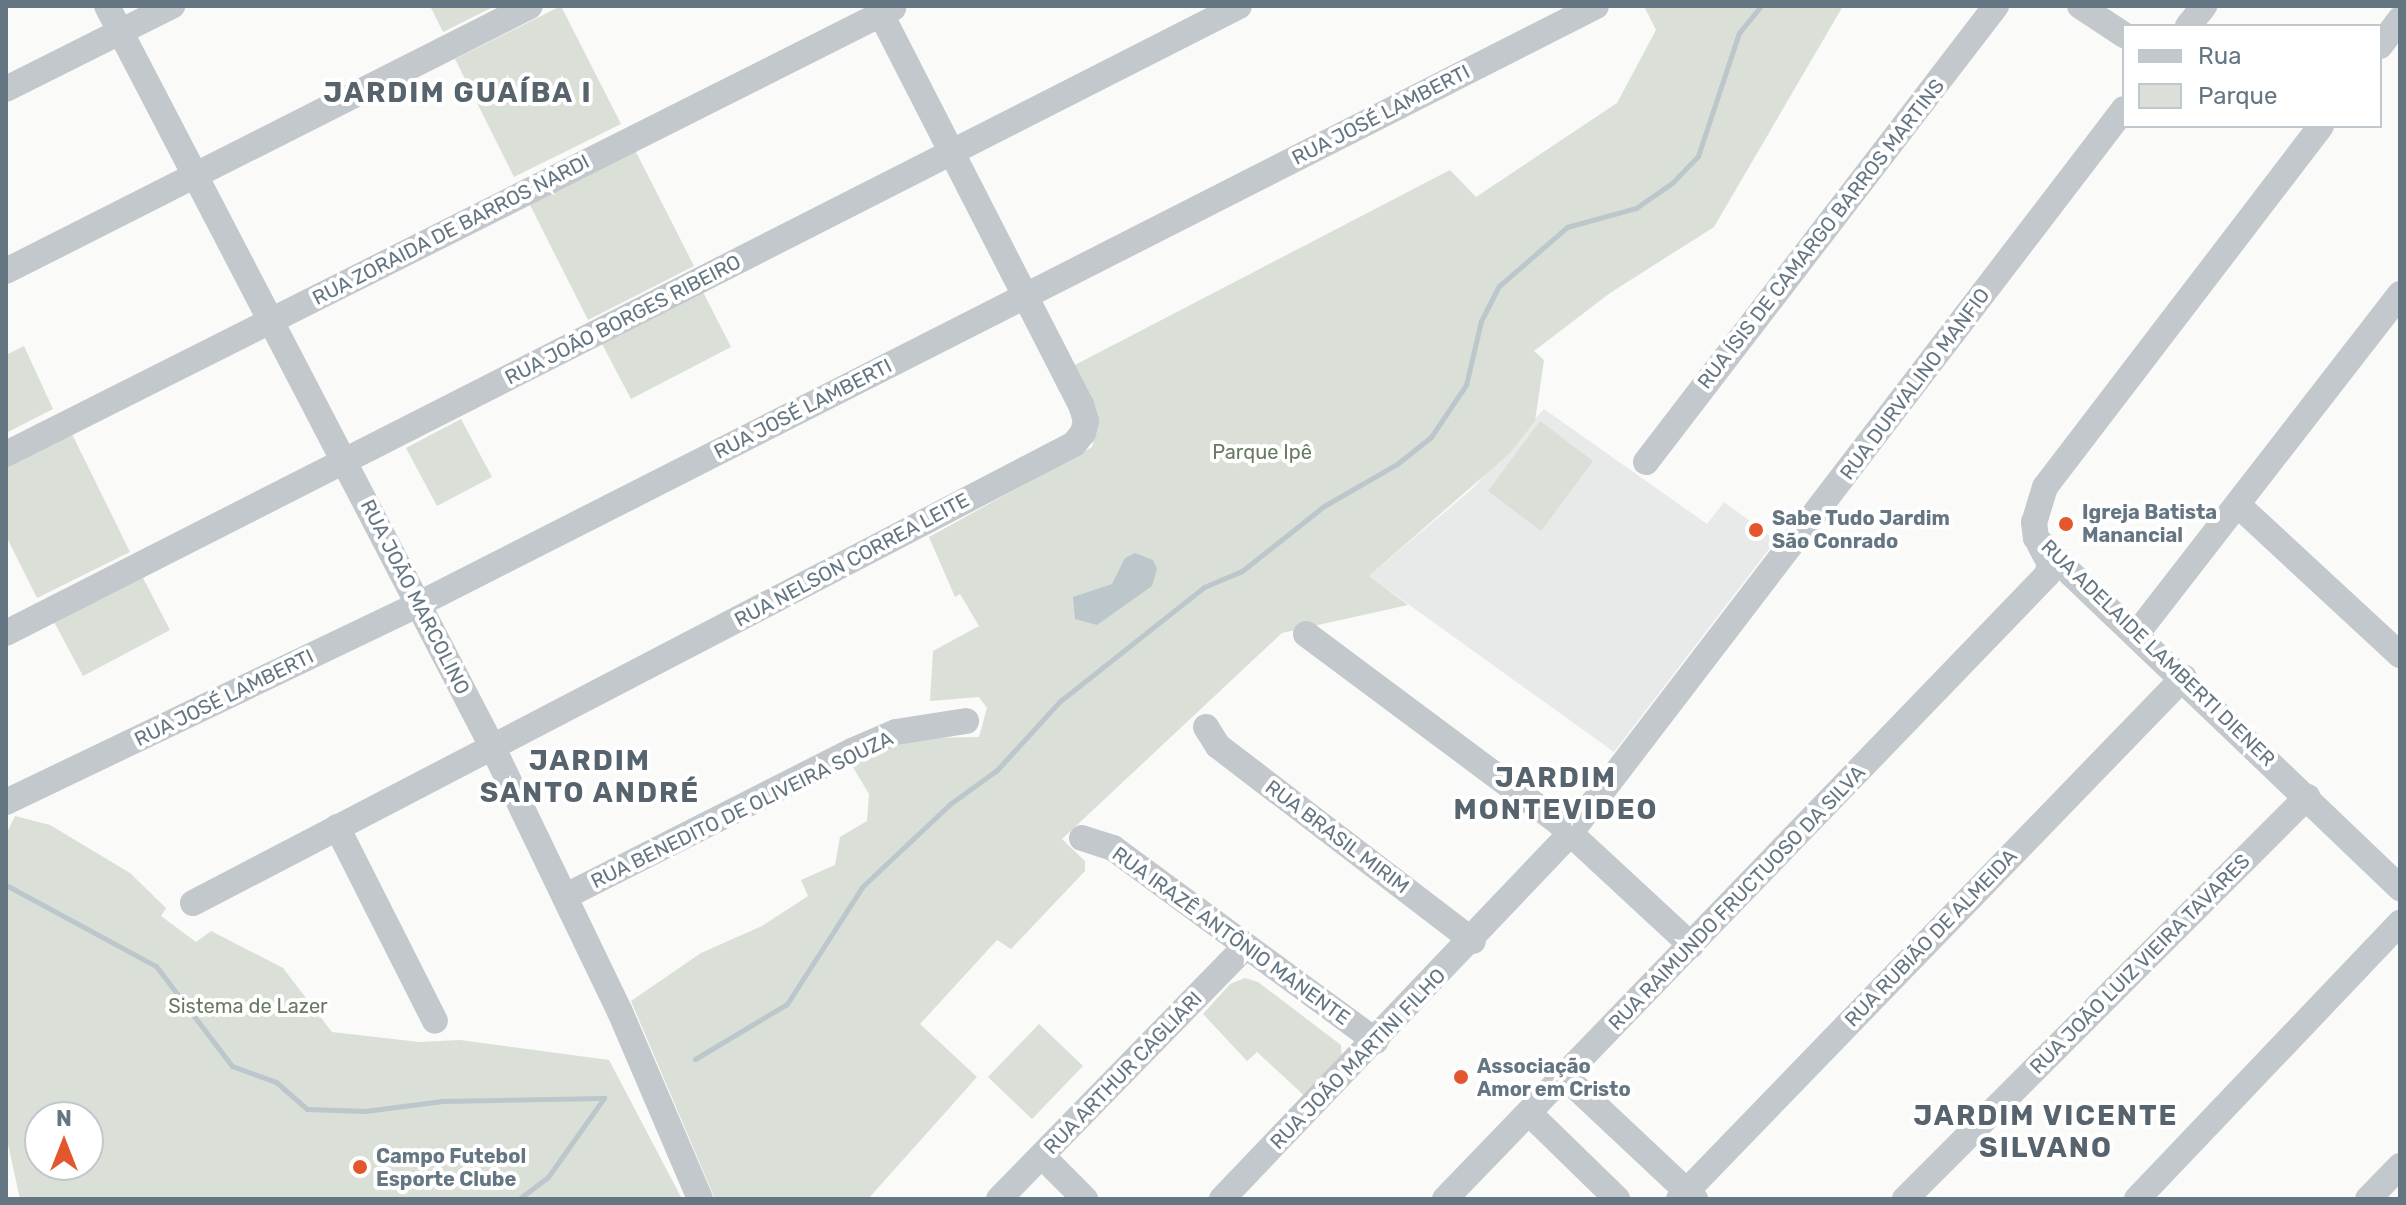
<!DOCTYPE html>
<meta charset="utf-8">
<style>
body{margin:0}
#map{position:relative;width:2406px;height:1205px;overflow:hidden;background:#fafaf8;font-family:Rubik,sans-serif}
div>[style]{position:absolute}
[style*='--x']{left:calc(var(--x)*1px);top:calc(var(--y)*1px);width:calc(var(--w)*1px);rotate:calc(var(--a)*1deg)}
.built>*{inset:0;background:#e8e9e9}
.green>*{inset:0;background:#dadfd7}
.water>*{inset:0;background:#bbc7cb}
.stream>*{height:5px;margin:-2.5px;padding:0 2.5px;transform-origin:2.5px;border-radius:2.5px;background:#bbc7cb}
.minor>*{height:26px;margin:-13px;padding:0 13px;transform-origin:13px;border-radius:13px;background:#c3c8cc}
.dots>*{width:22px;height:22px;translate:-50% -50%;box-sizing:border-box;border:4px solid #fff;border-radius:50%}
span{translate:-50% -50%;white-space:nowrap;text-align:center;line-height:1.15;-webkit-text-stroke:8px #fff;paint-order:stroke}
.street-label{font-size:20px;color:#657683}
.park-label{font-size:20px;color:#687a64}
.poi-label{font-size:20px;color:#657683;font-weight:700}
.left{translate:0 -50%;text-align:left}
.district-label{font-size:28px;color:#57646e;font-weight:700;letter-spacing:2px}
.frame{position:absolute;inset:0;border:8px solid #657683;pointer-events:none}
.legend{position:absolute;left:2122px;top:24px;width:260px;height:104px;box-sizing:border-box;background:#fff;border:2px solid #c1c8cd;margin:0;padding:10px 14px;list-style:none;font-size:24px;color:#657683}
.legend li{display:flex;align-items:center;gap:16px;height:40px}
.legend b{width:40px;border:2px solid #c1c8cd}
.north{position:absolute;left:24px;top:1101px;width:80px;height:80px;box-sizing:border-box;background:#fff;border:2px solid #c1c8cd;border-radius:50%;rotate:0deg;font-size:22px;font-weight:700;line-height:32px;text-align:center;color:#657683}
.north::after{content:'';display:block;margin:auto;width:28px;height:36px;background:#e4572e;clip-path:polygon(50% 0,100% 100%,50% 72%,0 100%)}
</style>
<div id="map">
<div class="built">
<i style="clip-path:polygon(1544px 409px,1707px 524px,1724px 502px,1776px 540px,1614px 752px,1369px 576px,1472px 489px)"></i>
</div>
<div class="green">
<i style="clip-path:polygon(430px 6px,495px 6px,443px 32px)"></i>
<i style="clip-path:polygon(561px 6px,621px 124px,514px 177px,455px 59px)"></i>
<i style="clip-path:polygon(1644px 6px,1843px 6px,1714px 227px,1610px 293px,1534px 351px,1544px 360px,1535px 421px,1510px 453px,1369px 576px,1408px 605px,1282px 633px,1062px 839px,1085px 861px,1085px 871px,1011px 949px,997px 940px,920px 1024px,977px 1077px,868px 1199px,715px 1199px,631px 1001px,701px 953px,762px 926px,808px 896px,801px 880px,835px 865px,840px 837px,867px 821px,869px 794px,851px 764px,917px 738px,979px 737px,987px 708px,979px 697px,930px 701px,933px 651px,979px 626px,960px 594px,955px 597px,929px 537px,1092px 447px,1099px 422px,1073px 366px,1450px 170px,1476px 197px,1617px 103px,1656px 30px)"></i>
<i style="clip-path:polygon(634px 148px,694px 266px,588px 320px,528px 201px)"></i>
<i style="clip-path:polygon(703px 292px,731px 347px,631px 399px,602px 344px)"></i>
<i style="clip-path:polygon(24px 346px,53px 409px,6px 433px,6px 355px)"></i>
<i style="clip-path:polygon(461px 419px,492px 477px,437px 506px,406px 448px)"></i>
<i style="clip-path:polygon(1540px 421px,1593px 461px,1541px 531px,1488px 491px)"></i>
<i style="clip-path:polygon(71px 432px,130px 552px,37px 598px,6px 536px,6px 464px)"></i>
<i style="clip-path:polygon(141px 574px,170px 630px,83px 676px,53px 620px)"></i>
<i style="clip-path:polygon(evenodd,15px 816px,50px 825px,130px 873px,166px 908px,161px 916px,196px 942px,211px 931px,283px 968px,332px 1032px,419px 1042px,460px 1040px,609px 1060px,682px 1199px,20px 1199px,6px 1135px,6px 834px,15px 816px,40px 1117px,88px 1117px,88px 1165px,40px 1165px,40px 1117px)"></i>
<i style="clip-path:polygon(1245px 978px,1258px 982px,1341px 1045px,1342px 1062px,1309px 1100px,1257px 1052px,1247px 1061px,1203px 1014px,1230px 984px)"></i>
<i style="clip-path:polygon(1039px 1024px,1083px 1066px,1032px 1119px,988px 1077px)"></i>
</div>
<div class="water">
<i style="clip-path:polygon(1135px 553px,1153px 560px,1157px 569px,1152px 586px,1097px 625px,1075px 619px,1073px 597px,1112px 584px,1125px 558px)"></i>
</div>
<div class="stream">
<i style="--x:6;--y:885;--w:170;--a:28.4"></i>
<i style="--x:156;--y:966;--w:126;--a:52.8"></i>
<i style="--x:232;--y:1066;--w:47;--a:20"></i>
<i style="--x:276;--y:1082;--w:41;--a:41.1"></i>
<i style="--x:307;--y:1109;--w:58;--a:2"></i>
<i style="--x:365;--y:1111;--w:78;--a:-7.4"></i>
<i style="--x:442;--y:1101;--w:162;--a:-1.1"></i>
<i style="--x:695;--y:1059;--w:107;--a:-30.9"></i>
<i style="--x:787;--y:1004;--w:139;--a:-57.3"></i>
<i style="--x:862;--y:887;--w:121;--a:-43.3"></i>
<i style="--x:950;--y:804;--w:58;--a:-35.9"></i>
<i style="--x:997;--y:770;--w:92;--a:-47.6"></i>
<i style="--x:1059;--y:702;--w:185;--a:-38.4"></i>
<i style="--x:1204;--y:587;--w:41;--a:-22.8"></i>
<i style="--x:1242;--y:571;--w:105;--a:-38.4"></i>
<i style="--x:1324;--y:506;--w:84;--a:-29.9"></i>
<i style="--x:1397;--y:464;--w:43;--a:-38.5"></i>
<i style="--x:1431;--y:437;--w:63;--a:-56.1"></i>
<i style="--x:1466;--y:385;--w:66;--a:-76.8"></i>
<i style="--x:1481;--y:321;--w:39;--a:-63"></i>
<i style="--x:1499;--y:286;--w:90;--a:-40.9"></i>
<i style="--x:1567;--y:227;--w:72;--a:-15.4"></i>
<i style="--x:1636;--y:208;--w:44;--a:-34.8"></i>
<i style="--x:1672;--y:183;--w:37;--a:-46"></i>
<i style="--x:1698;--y:156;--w:130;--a:-71.6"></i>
<i style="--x:1739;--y:33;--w:35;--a:-51"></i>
<i style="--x:519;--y:1199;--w:36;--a:-37"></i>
<i style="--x:548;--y:1177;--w:97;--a:-54.7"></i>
</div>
<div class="minor">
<i style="--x:107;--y:6;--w:836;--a:62.52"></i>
<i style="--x:493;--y:748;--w:293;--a:64.3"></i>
<i style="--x:620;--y:1012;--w:203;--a:66.8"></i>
<i style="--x:2080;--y:6;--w:53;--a:33.4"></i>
<i style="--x:2188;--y:26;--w:26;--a:-51"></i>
<i style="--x:2380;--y:46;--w:34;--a:-53"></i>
<i style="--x:6;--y:89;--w:186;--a:-26.6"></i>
<i style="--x:2321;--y:126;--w:454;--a:127.4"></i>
<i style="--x:2045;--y:487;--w:37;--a:107"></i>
<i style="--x:2034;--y:522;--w:16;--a:83"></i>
<i style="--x:2036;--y:538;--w:37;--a:46"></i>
<i style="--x:2062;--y:565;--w:468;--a:43.7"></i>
<i style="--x:6;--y:271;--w:587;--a:-26.83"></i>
<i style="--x:6;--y:454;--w:993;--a:-26.69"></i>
<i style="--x:1646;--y:462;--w:575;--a:-52.49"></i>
<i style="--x:2238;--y:505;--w:221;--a:42.8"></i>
<i style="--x:2138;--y:632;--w:428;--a:-52.2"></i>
<i style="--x:6;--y:633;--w:1383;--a:-26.95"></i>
<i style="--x:1306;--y:634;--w:313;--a:36.7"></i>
<i style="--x:1557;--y:821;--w:183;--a:42.8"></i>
<i style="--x:1206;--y:727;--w:22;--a:58"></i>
<i style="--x:1218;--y:746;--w:321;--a:37.4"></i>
<i style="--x:6;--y:802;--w:458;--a:-25.6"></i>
<i style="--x:419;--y:604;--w:1320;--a:-26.93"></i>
<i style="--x:337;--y:827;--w:217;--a:63.2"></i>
<i style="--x:1082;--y:838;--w:33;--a:18"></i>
<i style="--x:1113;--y:848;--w:326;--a:36.3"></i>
<i style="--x:566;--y:896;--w:321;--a:-26.9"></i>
<i style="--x:852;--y:751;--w:48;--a:-23.4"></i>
<i style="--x:896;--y:732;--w:71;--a:-8.9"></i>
<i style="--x:193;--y:903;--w:993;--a:-27.52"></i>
<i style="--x:1074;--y:444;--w:14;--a:-51"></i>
<i style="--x:1083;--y:433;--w:12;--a:-76"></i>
<i style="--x:1086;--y:421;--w:17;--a:-107"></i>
<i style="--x:1081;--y:405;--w:448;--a:-117.1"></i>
<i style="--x:1564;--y:1076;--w:180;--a:43.2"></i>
<i style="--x:1529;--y:1113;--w:123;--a:44.3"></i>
<i style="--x:1042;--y:1156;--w:61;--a:45"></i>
<i style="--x:999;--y:1199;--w:352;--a:-45.7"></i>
<i style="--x:1222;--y:1199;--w:501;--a:-46.37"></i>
<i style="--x:1568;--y:836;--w:915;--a:-52.59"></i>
<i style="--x:1445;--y:1199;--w:867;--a:-46.03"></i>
<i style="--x:2047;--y:575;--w:11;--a:-75"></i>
<i style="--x:2050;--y:564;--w:21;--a:-118"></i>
<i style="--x:1679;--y:1199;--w:726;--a:-45.95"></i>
<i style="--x:1905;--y:1199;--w:569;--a:-45"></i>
<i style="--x:2137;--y:1199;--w:381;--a:-46.4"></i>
<i style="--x:2368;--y:1199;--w:46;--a:-45.9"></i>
</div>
<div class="dots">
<i style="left:2066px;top:524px;background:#e4572e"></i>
<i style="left:1756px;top:530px;background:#e4572e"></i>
<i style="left:1461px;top:1077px;background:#e4572e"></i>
<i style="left:360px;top:1167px;background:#e4572e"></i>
</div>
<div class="street-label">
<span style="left:1381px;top:115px;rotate:-27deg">RUA JOSÉ LAMBERTI</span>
<span style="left:451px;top:230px;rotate:-27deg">RUA ZORAIDA DE BARROS NARDI</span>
<span style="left:1821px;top:234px;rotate:-52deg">RUA ÍSIS DE CAMARGO BARROS MARTINS</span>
<span style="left:623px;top:320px;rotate:-27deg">RUA JOÃO BORGES RIBEIRO</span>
<span style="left:1915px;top:384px;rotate:-53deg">RUA DURVALINO MANFIO</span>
<span style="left:803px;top:409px;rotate:-27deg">RUA JOSÉ LAMBERTI</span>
<span style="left:852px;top:560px;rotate:-28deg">RUA NELSON CORREA LEITE</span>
<span style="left:415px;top:597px;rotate:63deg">RUA JOÃO MARCOLINO</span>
<span style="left:2158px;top:653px;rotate:44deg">RUA ADELAIDE LAMBERTI DIENER</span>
<span style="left:224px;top:698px;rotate:-26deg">RUA JOSÉ LAMBERTI</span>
<span style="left:742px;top:810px;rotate:-26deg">RUA BENEDITO DE OLIVEIRA SOUZA</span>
<span style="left:1337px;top:837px;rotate:37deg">RUA BRASIL MIRIM</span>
<span style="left:1737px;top:898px;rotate:-46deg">RUA RAIMUNDO FRUCTUOSO DA SILVA</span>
<span style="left:1231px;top:936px;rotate:36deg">RUA IRAZÊ ANTÔNIO MANENTE</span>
<span style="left:1931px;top:938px;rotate:-46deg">RUA RUBIÃO DE ALMEIDA</span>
<span style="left:2140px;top:964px;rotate:-45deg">RUA JOÃO LUIZ VIEIRA TAVARES</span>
<span style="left:1358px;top:1059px;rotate:-46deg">RUA JOÃO MARTINI FILHO</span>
<span style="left:1123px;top:1073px;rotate:-46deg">RUA ARTHUR CAGLIARI</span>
</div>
<div class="park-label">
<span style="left:1262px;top:452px">Parque Ipê</span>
<span style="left:248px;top:1006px">Sistema de Lazer</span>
</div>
<div class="poi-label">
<span class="left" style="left:2082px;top:524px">Igreja Batista<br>Manancial</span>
<span class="left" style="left:1772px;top:530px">Sabe Tudo Jardim<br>São Conrado</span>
<span class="left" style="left:1477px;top:1078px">Associação<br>Amor em Cristo</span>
<span class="left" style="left:376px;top:1168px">Campo Futebol<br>Esporte Clube</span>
</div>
<div class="district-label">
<span style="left:458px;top:93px">JARDIM GUAÍBA I</span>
<span style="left:590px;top:777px">JARDIM<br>SANTO ANDRÉ</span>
<span style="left:1556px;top:794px">JARDIM<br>MONTEVIDEO</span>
<span style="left:2046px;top:1132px">JARDIM VICENTE<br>SILVANO</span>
</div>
<div class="frame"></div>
<ul class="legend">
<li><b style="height:10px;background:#c3c8cc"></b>Rua</li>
<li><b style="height:22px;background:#dadfd7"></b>Parque</li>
</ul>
<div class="north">N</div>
</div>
